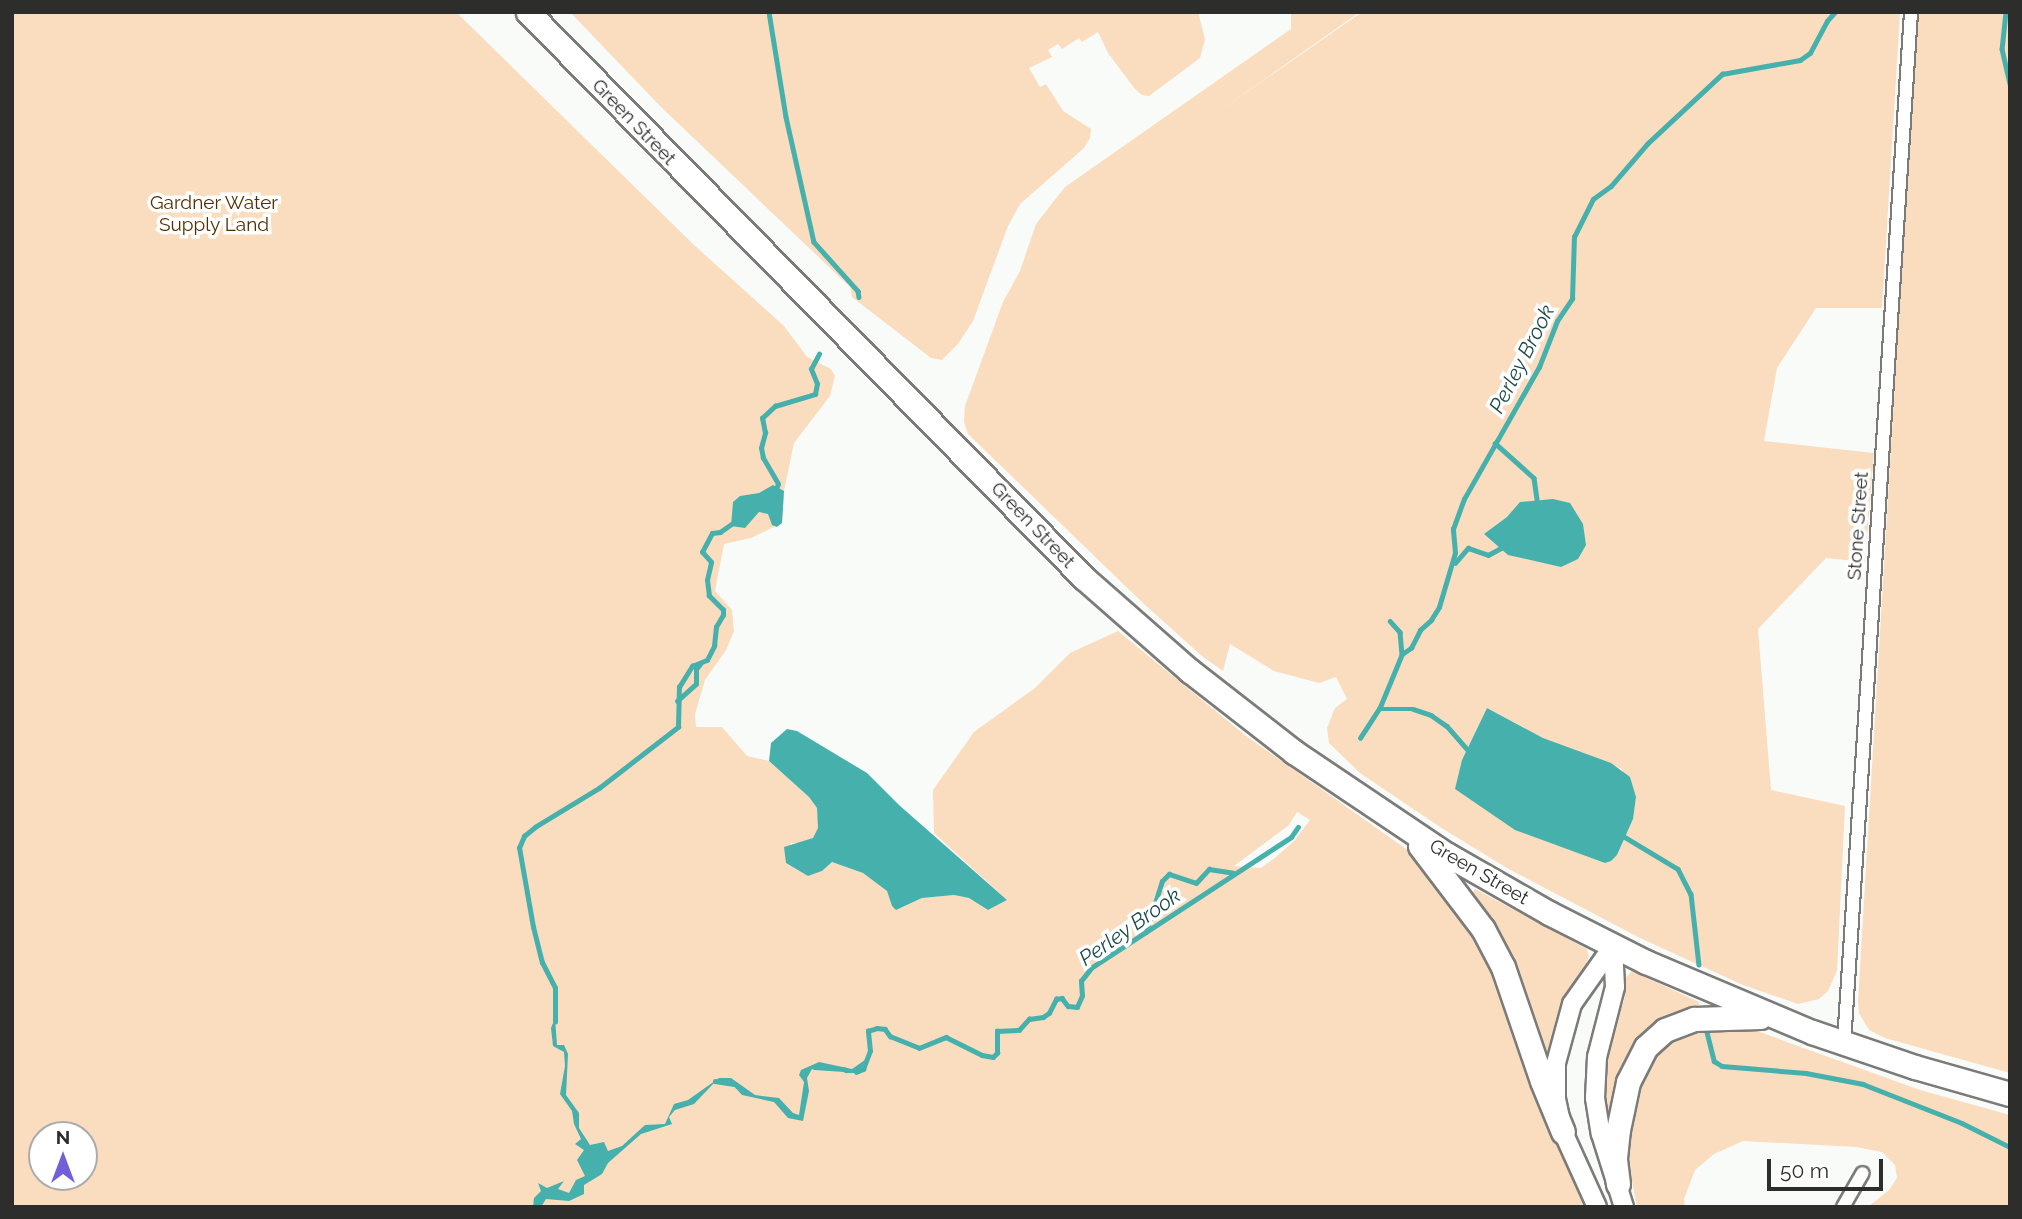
<!DOCTYPE html>
<style>
body{margin:0}
#map{position:relative;width:2022px;height:1219px;overflow:hidden;background:#f9fbf8;font-family:Raleway,sans-serif}
div>[style]{position:absolute}
[style*='--x']{left:calc(var(--x)*1px);top:calc(var(--y)*1px);width:calc(var(--w)*1px);rotate:calc(var(--a)*1deg)}
.green>*{inset:0;background:#fadcbf}
.water>*{inset:0;background:#46b0ac}
.stream>*{height:4.5px;margin:-2.25px;padding:0 2.25px;transform-origin:2.25px;border-radius:2.25px;background:#46b0ac}
.roads{filter:drop-shadow(2px 0 #7b7c79) drop-shadow(-2px 0 #7b7c79) drop-shadow(0 2px #7b7c79) drop-shadow(0 -2px #7b7c79)}
.street>*{height:12px;margin:-6px;padding:0 6px;transform-origin:6px;border-radius:6px;background:#fff}
.secondary>*{height:18px;margin:-9px;padding:0 9px;transform-origin:9px;border-radius:9px;background:#fff}
.highway>*{height:23px;margin:-11.5px;padding:0 11.5px;transform-origin:11.5px;border-radius:11.5px;background:#fff}
span{translate:-50% -50%;white-space:nowrap;text-align:center;line-height:1.15;-webkit-text-stroke:7px #fff;paint-order:stroke}
.street-label{font-size:19px;color:#2d2d2c}
.park-label{font-size:19px;color:#532f00}
.water-label{font-size:21px;color:#1b4a48;font-style:italic}
.frame{position:absolute;inset:0;border:14px solid #2d2d2c;pointer-events:none}
.north{position:absolute;left:28px;top:1121px;width:70px;height:70px;box-sizing:border-box;background:#fff;border:2px solid #ababab;border-radius:50%;rotate:0deg;font-size:19px;font-weight:700;line-height:28px;text-align:center;color:#2d2d2c}
.north::after{content:'';display:block;margin:auto;width:24px;height:32px;background:#715fd9;clip-path:polygon(50% 0,100% 100%,50% 72%,0 100%)}
.scale{position:absolute;left:1767px;top:1159px;width:116px;height:32px;box-sizing:border-box;border:4px solid #2d2d2c;border-top:0;padding-left:9px;font-size:21px;line-height:24px;white-space:nowrap;color:#2d2d2c;-webkit-text-stroke:5px #fff;paint-order:stroke}
</style>
<div id="map">
<div class="green">
<i style="clip-path:polygon(evenodd,12px 12px,456px 12px,694px 245px,784px 326px,807px 357px,831px 369px,835px 376px,830px 396px,794px 443px,784px 491px,782px 523px,751px 538px,724px 544px,715px 591px,732px 610px,734px 631px,726px 650px,705px 680px,695px 714px,696px 727px,722px 727px,747px 756px,769px 761px,809px 797px,817px 808px,819px 828px,814px 838px,803px 844px,791px 843px,786px 863px,808px 876px,822px 871px,832px 862px,863px 873px,887px 891px,892px 906px,901px 908px,922px 898px,954px 895px,969px 898px,988px 910px,1007px 900px,934px 833px,933px 790px,974px 732px,1035px 688px,1070px 653px,1118px 631px,1246px 736px,1409px 851px,1427px 868px,1494px 960px,1589px 1207px,12px 1207px,12px 12px,1297px 812px,1310px 820px,1295px 840px,1276px 857px,1261px 868px,1234px 866px,1289px 825px,1297px 812px,12px 12px,42px 1135px,84px 1135px,84px 1177px,42px 1177px,42px 1135px)"></i>
<i style="clip-path:polygon(570px 12px,1198px 12px,1205px 39px,1200px 58px,1149px 96px,1142px 95px,1135px 89px,1108px 53px,1098px 32px,1082px 42px,1079px 38px,1062px 49px,1058px 44px,1048px 50px,1052px 57px,1029px 68px,1040px 87px,1046px 84px,1063px 111px,1091px 129px,1090px 138px,1084px 148px,1020px 204px,1008px 226px,973px 321px,958px 344px,942px 360px,931px 358px,852px 297px,850px 287px,660px 106px)"></i>
<i style="clip-path:polygon(evenodd,1291px 12px,1360px 12px,1208px 119px,1362px 12px,1900px 12px,1882px 308px,1816px 308px,1777px 368px,1764px 441px,1874px 453px,1865px 562px,1826px 558px,1758px 629px,1771px 790px,1845px 806px,1837px 971px,1828px 991px,1819px 999px,1798px 1004px,1743px 985px,1640px 938px,1507px 868px,1440px 827px,1360px 773px,1329px 743px,1327px 728px,1335px 708px,1347px 699px,1336px 677px,1319px 683px,1274px 671px,1230px 644px,1223px 671px,1202px 656px,1144px 604px,968px 434px,964px 422px,965px 406px,1003px 302px,1020px 271px,1036px 224px,1065px 187px,1291px 29px,1291px 12px,1487px 708px,1543px 738px,1622px 769px,1633px 819px,1617px 855px,1462px 760px,1487px 708px)"></i>
<i style="clip-path:polygon(1917px 12px,2010px 12px,2010px 1073px,1885px 1038px,1869px 1030px,1859px 1013px,1858px 1002px)"></i>
<i style="clip-path:polygon(1475px 889px,1587px 949px,1589px 957px,1555px 1029px,1549px 1060px,1544px 1060px,1508px 952px,1473px 892px)"></i>
<i style="clip-path:polygon(1632px 971px,1699px 1002px,1699px 1009px,1664px 1022px,1611px 1121px,1604px 1121px,1602px 1072px,1610px 1035px,1624px 1001px,1626px 977px)"></i>
<i style="clip-path:polygon(1732px 1022px,1920px 1090px,2010px 1115px,2010px 1207px,1868px 1207px,1889px 1190px,1897px 1178px,1895px 1165px,1882px 1152px,1856px 1147px,1743px 1141px,1714px 1154px,1695px 1170px,1684px 1199px,1685px 1207px,1637px 1207px,1627px 1156px,1629px 1125px,1647px 1067px,1665px 1045px,1684px 1030px)"></i>
</div>
<div class="water">
<i style="clip-path:polygon(773px 485px,784px 491px,782px 523px,777px 527px,772px 525px,768px 514px,759px 512px,745px 528px,731px 526px,733px 502px,740px 496px,759px 493px)"></i>
<i style="clip-path:polygon(1553px 499px,1570px 503px,1583px 524px,1586px 545px,1578px 559px,1561px 567px,1508px 555px,1484px 534px,1507px 517px,1520px 502px)"></i>
<i style="clip-path:polygon(1487px 708px,1543px 738px,1611px 763px,1630px 777px,1636px 797px,1633px 819px,1617px 855px,1611px 861px,1605px 863px,1515px 830px,1455px 789px,1462px 760px)"></i>
<i style="clip-path:polygon(787px 729px,797px 731px,867px 773px,899px 805px,1007px 900px,988px 910px,969px 898px,954px 895px,922px 898px,896px 910px,892px 906px,887px 891px,863px 873px,832px 862px,822px 871px,808px 876px,786px 863px,784px 847px,813px 838px,818px 828px,817px 808px,809px 797px,769px 761px,771px 743px)"></i>
<i style="clip-path:polygon(555px 1018px,557px 1045px,564px 1045px,568px 1054px,566px 1095px,579px 1113px,579px 1128px,590px 1145px,604px 1142px,608px 1151px,622px 1146px,645px 1125px,665px 1124px,674px 1104px,688px 1100px,719px 1078px,731px 1078px,755px 1095px,779px 1098px,793px 1113px,799px 1115px,804px 1082px,799px 1075px,801px 1070px,819px 1062px,852px 1069px,865px 1060px,859px 1073px,845px 1073px,839px 1068px,818px 1066px,812px 1069px,807px 1078px,809px 1091px,803px 1121px,788px 1118px,774px 1102px,742px 1095px,729px 1081px,715px 1082px,694px 1104px,675px 1110px,669px 1117px,672px 1124px,641px 1134px,608px 1163px,602px 1174px,584px 1185px,584px 1194px,569px 1201px,546px 1199px,541px 1207px,533px 1207px,534px 1198px,541px 1191px,538px 1183px,547px 1188px,564px 1181px,558px 1189px,569px 1193px,576px 1180px,585px 1176px,577px 1160px,584px 1150px,575px 1144px,581px 1139px,574px 1124px,572px 1111px,560px 1094px,565px 1066px,564px 1052px,553px 1046px,551px 1028px)"></i>
</div>
<div class="stream">
<i style="--x:769;--y:12;--w:106;--a:80.8"></i>
<i style="--x:786;--y:117;--w:128;--a:77.4"></i>
<i style="--x:814;--y:242;--w:66;--a:48.1"></i>
<i style="--x:858;--y:291;--w:6;--a:81"></i>
<i style="--x:2006;--y:12;--w:37;--a:96"></i>
<i style="--x:2002;--y:49;--w:36;--a:77"></i>
<i style="--x:1495;--y:443;--w:52;--a:41.9"></i>
<i style="--x:1534;--y:478;--w:27;--a:82"></i>
<i style="--x:776;--y:489;--w:5;--a:-68"></i>
<i style="--x:778;--y:484;--w:30;--a:-120"></i>
<i style="--x:763;--y:458;--w:10;--a:-101"></i>
<i style="--x:761;--y:448;--w:16;--a:-75"></i>
<i style="--x:765;--y:433;--w:15;--a:-101"></i>
<i style="--x:762;--y:418;--w:18;--a:-43"></i>
<i style="--x:775;--y:406;--w:42;--a:-16.7"></i>
<i style="--x:815;--y:394;--w:10;--a:-79"></i>
<i style="--x:817;--y:384;--w:16;--a:-112"></i>
<i style="--x:811;--y:369;--w:17;--a:-62"></i>
<i style="--x:1455;--y:563;--w:20;--a:-49"></i>
<i style="--x:1468;--y:548;--w:21;--a:19"></i>
<i style="--x:1488;--y:555;--w:19;--a:-28"></i>
<i style="--x:1390;--y:621;--w:15;--a:48"></i>
<i style="--x:1400;--y:632;--w:22;--a:85"></i>
<i style="--x:677;--y:701;--w:25;--a:-42"></i>
<i style="--x:696;--y:684;--w:15;--a:-90"></i>
<i style="--x:696;--y:669;--w:6;--a:-51"></i>
<i style="--x:1379;--y:709;--w:34;--a:0"></i>
<i style="--x:1413;--y:709;--w:19;--a:18"></i>
<i style="--x:1431;--y:715;--w:19;--a:35"></i>
<i style="--x:1447;--y:726;--w:35;--a:49"></i>
<i style="--x:1360;--y:738;--w:37;--a:-57"></i>
<i style="--x:1380;--y:707;--w:57;--a:-67.5"></i>
<i style="--x:1402;--y:654;--w:11;--a:-34"></i>
<i style="--x:1411;--y:648;--w:20;--a:-63"></i>
<i style="--x:1420;--y:630;--w:15;--a:-42"></i>
<i style="--x:1431;--y:620;--w:15;--a:-58"></i>
<i style="--x:1439;--y:607;--w:56;--a:-73.5"></i>
<i style="--x:1455;--y:553;--w:24;--a:-95"></i>
<i style="--x:1453;--y:529;--w:32;--a:-70"></i>
<i style="--x:1464;--y:499;--w:152;--a:-60.4"></i>
<i style="--x:1539;--y:367;--w:49;--a:-68.6"></i>
<i style="--x:1557;--y:321;--w:27;--a:-56"></i>
<i style="--x:1572;--y:299;--w:62;--a:-88.2"></i>
<i style="--x:1574;--y:237;--w:42;--a:-63.4"></i>
<i style="--x:1593;--y:199;--w:22;--a:-36"></i>
<i style="--x:1611;--y:186;--w:55;--a:-49.4"></i>
<i style="--x:1647;--y:144;--w:103;--a:-43"></i>
<i style="--x:1722;--y:74;--w:79;--a:-10.2"></i>
<i style="--x:1800;--y:60;--w:12;--a:-35"></i>
<i style="--x:1810;--y:53;--w:36;--a:-62"></i>
<i style="--x:1827;--y:21;--w:12;--a:-48"></i>
<i style="--x:1623;--y:836;--w:64;--a:31"></i>
<i style="--x:1678;--y:869;--w:28;--a:63"></i>
<i style="--x:1691;--y:894;--w:71;--a:83.6"></i>
<i style="--x:1146;--y:932;--w:53;--a:-72.6"></i>
<i style="--x:1162;--y:881;--w:10;--a:-45"></i>
<i style="--x:1169;--y:874;--w:28;--a:18"></i>
<i style="--x:1196;--y:883;--w:19;--a:-47"></i>
<i style="--x:1209;--y:869;--w:24;--a:9"></i>
<i style="--x:555;--y:1022;--w:34;--a:-90"></i>
<i style="--x:555;--y:988;--w:28;--a:-117"></i>
<i style="--x:542;--y:963;--w:37;--a:-104"></i>
<i style="--x:533;--y:927;--w:80;--a:-100"></i>
<i style="--x:519;--y:848;--w:13;--a:-67"></i>
<i style="--x:524;--y:836;--w:14;--a:-39"></i>
<i style="--x:535;--y:827;--w:75;--a:-31.4"></i>
<i style="--x:599;--y:788;--w:100;--a:-37.7"></i>
<i style="--x:678;--y:727;--w:40;--a:-88.6"></i>
<i style="--x:679;--y:687;--w:25;--a:-58"></i>
<i style="--x:692;--y:666;--w:16;--a:-22"></i>
<i style="--x:707;--y:660;--w:16;--a:-63"></i>
<i style="--x:714;--y:646;--w:19;--a:-84"></i>
<i style="--x:716;--y:627;--w:14;--a:-60"></i>
<i style="--x:723;--y:615;--w:5;--a:-90"></i>
<i style="--x:723;--y:610;--w:20;--a:-135"></i>
<i style="--x:709;--y:596;--w:16;--a:-97"></i>
<i style="--x:707;--y:580;--w:18;--a:-77"></i>
<i style="--x:711;--y:562;--w:13;--a:-132"></i>
<i style="--x:702;--y:552;--w:21;--a:-62"></i>
<i style="--x:712;--y:533;--w:8;--a:-7"></i>
<i style="--x:720;--y:532;--w:16;--a:-35"></i>
<i style="--x:1707;--y:1032;--w:30;--a:76"></i>
<i style="--x:1714;--y:1061;--w:9;--a:32"></i>
<i style="--x:1722;--y:1066;--w:84;--a:4.8"></i>
<i style="--x:1806;--y:1073;--w:58;--a:10.9"></i>
<i style="--x:1863;--y:1084;--w:106;--a:21.5"></i>
<i style="--x:1962;--y:1123;--w:54;--a:26.6"></i>
<i style="--x:814;--y:1067;--w:30;--a:4"></i>
<i style="--x:856;--y:1072;--w:8;--a:-23"></i>
<i style="--x:863;--y:1069;--w:19;--a:-69"></i>
<i style="--x:870;--y:1051;--w:20;--a:-96"></i>
<i style="--x:868;--y:1031;--w:9;--a:-18"></i>
<i style="--x:877;--y:1028;--w:8;--a:7"></i>
<i style="--x:885;--y:1029;--w:9;--a:54"></i>
<i style="--x:890;--y:1036;--w:31;--a:22"></i>
<i style="--x:919;--y:1048;--w:29;--a:-22"></i>
<i style="--x:946;--y:1037;--w:40;--a:26.6"></i>
<i style="--x:982;--y:1055;--w:11;--a:10"></i>
<i style="--x:993;--y:1057;--w:6;--a:-45"></i>
<i style="--x:997;--y:1053;--w:22;--a:-90"></i>
<i style="--x:997;--y:1031;--w:22;--a:-3"></i>
<i style="--x:1019;--y:1030;--w:15;--a:-48"></i>
<i style="--x:1029;--y:1019;--w:14;--a:-8"></i>
<i style="--x:1043;--y:1017;--w:7;--a:-34"></i>
<i style="--x:1049;--y:1013;--w:16;--a:-63"></i>
<i style="--x:1056;--y:999;--w:6;--a:-9"></i>
<i style="--x:1062;--y:998;--w:10;--a:53"></i>
<i style="--x:1068;--y:1006;--w:9;--a:6"></i>
<i style="--x:1077;--y:1007;--w:12;--a:-66"></i>
<i style="--x:1082;--y:996;--w:15;--a:-94"></i>
<i style="--x:1081;--y:981;--w:16;--a:-52"></i>
<i style="--x:1091;--y:968;--w:239;--a:-33.2"></i>
<i style="--x:1291;--y:837;--w:12;--a:-55"></i>
<i style="--x:715;--y:1081;--w:19;--a:9"></i>
</div>
<div class="roads">
<div class="street">
<i style="--x:1844;--y:1043;--w:1033;--a:-86.28"></i>
<i style="--x:1843;--y:1207;--w:39;--a:-60"></i>
</div>
<div class="secondary">
<i style="--x:1613;--y:946;--w:41;--a:87.2"></i>
<i style="--x:1615;--y:987;--w:72;--a:104.4"></i>
<i style="--x:1597;--y:1057;--w:41;--a:92.8"></i>
<i style="--x:1595;--y:1098;--w:36;--a:81"></i>
<i style="--x:1601;--y:1134;--w:77;--a:72.5"></i>
<i style="--x:1597;--y:1207;--w:82;--a:-114.4"></i>
<i style="--x:1563;--y:1132;--w:33;--a:-102"></i>
<i style="--x:1556;--y:1100;--w:37;--a:-90"></i>
<i style="--x:1556;--y:1063;--w:61;--a:-74.8"></i>
<i style="--x:1572;--y:1004;--w:71;--a:-54.7"></i>
</div>
<div class="highway">
<i style="--x:528;--y:12;--w:793;--a:45.51"></i>
<i style="--x:1084;--y:578;--w:141;--a:41.3"></i>
<i style="--x:1190;--y:671;--w:132;--a:37.9"></i>
<i style="--x:1294;--y:752;--w:183;--a:33.9"></i>
<i style="--x:1446;--y:854;--w:119;--a:29.8"></i>
<i style="--x:1549;--y:913;--w:109;--a:26.8"></i>
<i style="--x:1646;--y:962;--w:180;--a:22.9"></i>
<i style="--x:1812;--y:1032;--w:109;--a:18.8"></i>
<i style="--x:1915;--y:1067;--w:99;--a:15.9"></i>
<i style="--x:1420;--y:846;--w:104;--a:52.8"></i>
<i style="--x:1483;--y:929;--w:43;--a:62.2"></i>
<i style="--x:1503;--y:967;--w:120;--a:71.1"></i>
<i style="--x:1542;--y:1081;--w:55;--a:67.6"></i>
<i style="--x:1618;--y:1184;--w:26;--a:-97"></i>
<i style="--x:1615;--y:1158;--w:28;--a:-84"></i>
<i style="--x:1618;--y:1130;--w:49;--a:-78.2"></i>
<i style="--x:1628;--y:1082;--w:39;--a:-63"></i>
<i style="--x:1646;--y:1047;--w:25;--a:-42"></i>
<i style="--x:1665;--y:1030;--w:31;--a:-21"></i>
<i style="--x:1694;--y:1019;--w:66;--a:-1.7"></i>
</div>
</div>
<div class="street-label">
<span style="left:634px;top:122px;rotate:46deg">Green Street</span>
<span style="left:1033px;top:525px;rotate:46deg">Green Street</span>
<span style="left:1858px;top:526px;rotate:-86deg">Stone Street</span>
<span style="left:1479px;top:872px;rotate:30deg">Green Street</span>
</div>
<div class="park-label">
<span style="left:214px;top:214px">Gardner Water<br>Supply Land</span>
</div>
<div class="water-label">
<span style="left:1522px;top:359px;rotate:-63deg">Perley Brook</span>
<span style="left:1130px;top:927px;rotate:-35deg">Perley Brook</span>
</div>
<div class="frame"></div>
<div class="north">N</div>
<div class="scale">50 m</div>
</div>
